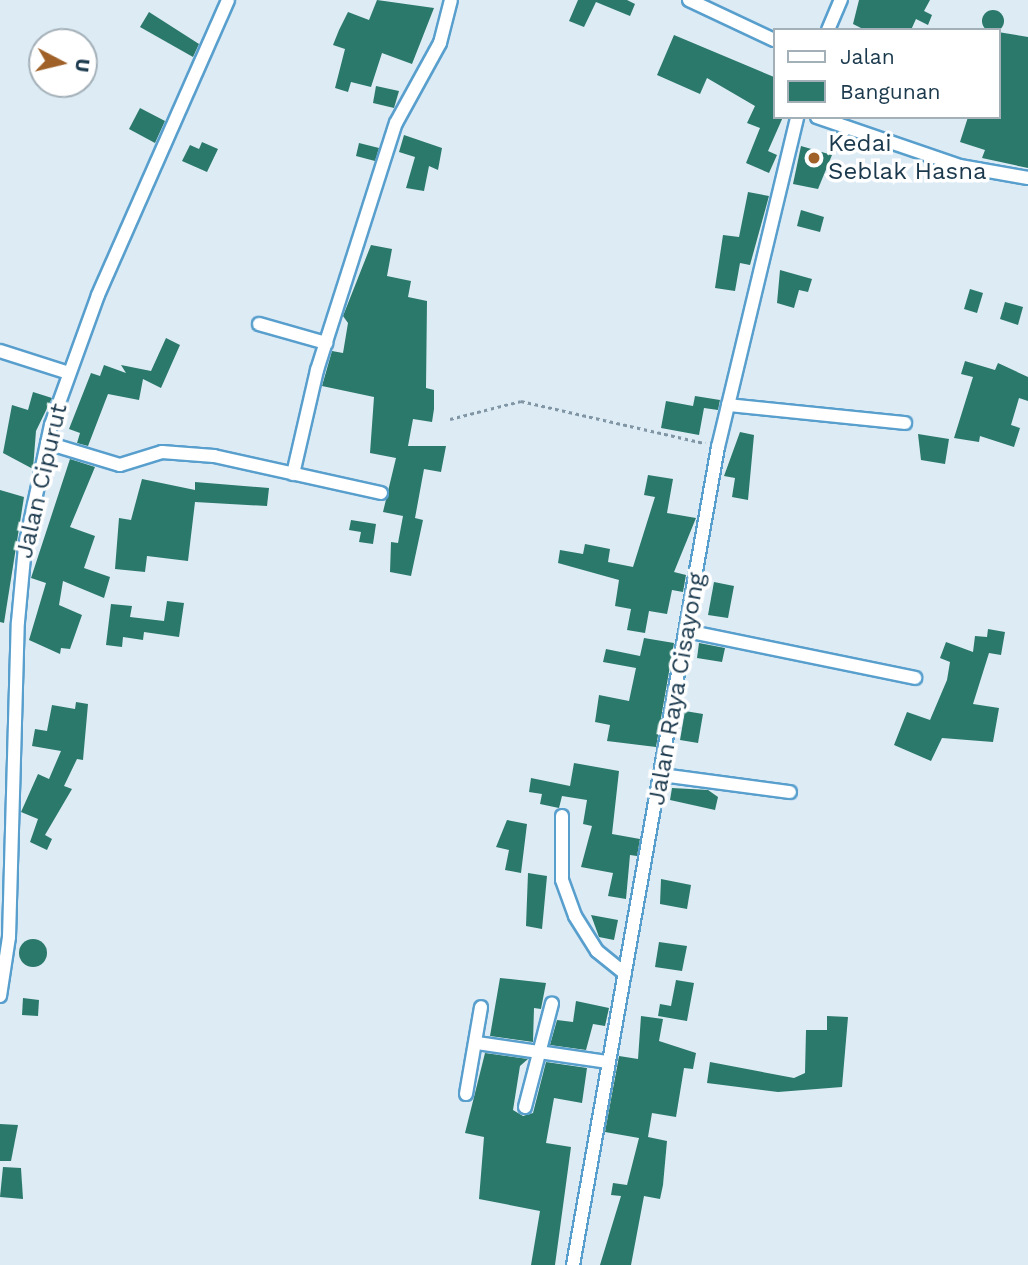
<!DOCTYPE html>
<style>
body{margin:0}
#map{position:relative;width:1028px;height:1265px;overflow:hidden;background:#ddebf5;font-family:"Work Sans",sans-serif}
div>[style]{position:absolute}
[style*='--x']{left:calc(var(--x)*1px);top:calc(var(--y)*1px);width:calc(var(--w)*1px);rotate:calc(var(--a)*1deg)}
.building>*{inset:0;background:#2a796b}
.round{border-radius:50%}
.path>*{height:2.5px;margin-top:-1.25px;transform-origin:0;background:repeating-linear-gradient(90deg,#8196a5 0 3.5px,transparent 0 7px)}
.roads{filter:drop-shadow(2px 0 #589fcd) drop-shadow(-2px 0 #589fcd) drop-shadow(0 2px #589fcd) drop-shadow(0 -2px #589fcd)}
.minor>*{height:12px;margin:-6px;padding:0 6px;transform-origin:6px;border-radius:6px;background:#fff}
.dots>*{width:19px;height:19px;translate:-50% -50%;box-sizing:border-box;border:4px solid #fff;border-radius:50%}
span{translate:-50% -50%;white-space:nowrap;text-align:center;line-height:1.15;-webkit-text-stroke:7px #fff;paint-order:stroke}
.poi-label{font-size:24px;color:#1b394d}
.left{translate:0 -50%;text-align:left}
.street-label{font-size:24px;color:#1b394d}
.legend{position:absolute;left:773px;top:28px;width:228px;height:91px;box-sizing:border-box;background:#fff;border:2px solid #a4b0b8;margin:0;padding:9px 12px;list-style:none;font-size:21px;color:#1b394d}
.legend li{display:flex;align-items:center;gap:14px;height:35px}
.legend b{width:35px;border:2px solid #a4b0b8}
.north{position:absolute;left:28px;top:28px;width:70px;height:70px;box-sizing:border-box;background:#fff;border:2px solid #a4b0b8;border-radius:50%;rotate:97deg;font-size:19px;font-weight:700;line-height:28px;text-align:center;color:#1b394d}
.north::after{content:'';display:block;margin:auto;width:24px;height:32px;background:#a06129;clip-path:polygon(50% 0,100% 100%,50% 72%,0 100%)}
</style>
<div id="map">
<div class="building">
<i style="clip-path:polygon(377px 0,434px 8px,412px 64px,382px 53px,371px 87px,351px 82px,348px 92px,335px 88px,345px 49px,333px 45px,339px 30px,348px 12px,369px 20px)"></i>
<i style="clip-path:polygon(578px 0,627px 0,635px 4px,630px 16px,596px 2px,584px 27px,569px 21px)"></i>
<i style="clip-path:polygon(859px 0,930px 0,924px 11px,932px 15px,928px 25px,916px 19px,911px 30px,865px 30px,853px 24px)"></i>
<i class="round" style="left:982px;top:10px;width:22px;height:22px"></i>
<i style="clip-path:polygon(149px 12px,199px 44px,193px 57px,140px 27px)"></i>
<i style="clip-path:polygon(998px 32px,1028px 37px,1028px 168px,982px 158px,985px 150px,960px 142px,968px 117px,999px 117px)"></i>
<i style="clip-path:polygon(674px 35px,774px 77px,774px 117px,783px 117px,768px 151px,777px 155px,769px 173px,746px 163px,760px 128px,747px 123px,755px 106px,707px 78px,700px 94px,657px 75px)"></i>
<i style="clip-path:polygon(376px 86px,399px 91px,394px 108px,373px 103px)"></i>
<i style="clip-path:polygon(140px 108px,165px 121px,155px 143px,129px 129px)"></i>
<i style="clip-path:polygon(404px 135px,442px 148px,438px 170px,429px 166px,424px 191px,406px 188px,415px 157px,399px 152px)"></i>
<i style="clip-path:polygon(202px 142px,218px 149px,207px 172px,182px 161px,190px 145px,199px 149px)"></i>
<i style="clip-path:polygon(359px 143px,379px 148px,375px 161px,356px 156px)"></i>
<i style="clip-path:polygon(801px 146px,832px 155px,818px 189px,793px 184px)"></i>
<i style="clip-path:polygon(748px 192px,769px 196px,750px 265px,740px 263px,735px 291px,715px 288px,723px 235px,739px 237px)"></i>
<i style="clip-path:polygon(801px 210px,824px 217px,820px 232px,797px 226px)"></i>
<i style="clip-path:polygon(371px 245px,392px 249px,387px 276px,411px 281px,408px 297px,427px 301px,426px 388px,434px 390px,434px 409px,432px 422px,413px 419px,408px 446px,446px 446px,441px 472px,424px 469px,415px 518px,423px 520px,411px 576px,390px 572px,391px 542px,398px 543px,403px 516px,383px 512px,396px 458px,370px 453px,374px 397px,322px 386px,332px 351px,343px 353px,348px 323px,343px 316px)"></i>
<i style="clip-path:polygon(780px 270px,812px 279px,808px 292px,799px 290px,794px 308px,777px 303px)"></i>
<i style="clip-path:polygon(970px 289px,983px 293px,977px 313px,964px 309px)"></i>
<i style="clip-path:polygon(1005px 302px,1023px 307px,1018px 325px,1000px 319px)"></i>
<i style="clip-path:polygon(166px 338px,180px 345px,161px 388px,143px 379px,139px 400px,108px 394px,88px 446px,77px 443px,80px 433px,69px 429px,91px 373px,100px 376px,104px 365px,126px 373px,121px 365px,151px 371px)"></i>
<i style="clip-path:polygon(965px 361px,995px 370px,998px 363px,1028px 377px,1028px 401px,1019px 398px,1011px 425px,1020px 428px,1014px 447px,980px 436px,979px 442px,954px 438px,973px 377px,961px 374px)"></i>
<i style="clip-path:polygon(33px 392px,52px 398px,36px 431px,33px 469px,3px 453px,12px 405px,28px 410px)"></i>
<i style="clip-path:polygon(695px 396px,720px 400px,718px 410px,704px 408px,699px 435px,661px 428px,666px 401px,693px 406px)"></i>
<i style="clip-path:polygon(740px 432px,754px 435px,748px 500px,732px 497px,735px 478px,724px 476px)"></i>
<i style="clip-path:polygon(918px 434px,949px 439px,945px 464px,921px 460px)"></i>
<i style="clip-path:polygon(70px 459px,95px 467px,70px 527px,95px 536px,84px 568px,110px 577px,104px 598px,63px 581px,59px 605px,82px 615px,70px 649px,61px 648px,60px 654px,29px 640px,46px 583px,31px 578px)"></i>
<i style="clip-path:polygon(648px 475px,673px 479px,667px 513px,696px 518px,674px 572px,686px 575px,683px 592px,672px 590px,667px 614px,649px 611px,645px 633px,627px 630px,631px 609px,615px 606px,619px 580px,558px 563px,560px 550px,583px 554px,585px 544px,610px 549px,608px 562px,633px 567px,655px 497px,644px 495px)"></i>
<i style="clip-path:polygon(142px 479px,195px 490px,195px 482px,269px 488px,267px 506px,195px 502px,188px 561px,147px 556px,145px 572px,115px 569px,119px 518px,131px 520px)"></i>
<i style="clip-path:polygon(0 490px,24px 497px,4px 623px,0 622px)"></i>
<i style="clip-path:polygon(351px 520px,376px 524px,373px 544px,359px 542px,361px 532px,349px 530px)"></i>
<i style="clip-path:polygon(714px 582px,734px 586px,728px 618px,708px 615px)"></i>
<i style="clip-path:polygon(167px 601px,184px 603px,179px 637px,144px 632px,143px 640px,123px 637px,122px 647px,106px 645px,111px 604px,132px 606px,130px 617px,164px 621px)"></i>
<i style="clip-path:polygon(988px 629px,1005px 632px,1001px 655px,989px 653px,973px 704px,999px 708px,993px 742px,942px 738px,931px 761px,894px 745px,907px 712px,930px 720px,947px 680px,950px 662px,940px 658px,946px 642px,973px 652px,975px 636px,987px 637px)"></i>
<i style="clip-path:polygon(644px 638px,674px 643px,656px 747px,607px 741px,610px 725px,595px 722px,599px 695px,629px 701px,636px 668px,603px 662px,606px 649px,640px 656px)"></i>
<i style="clip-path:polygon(699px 643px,725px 648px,722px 662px,697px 658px)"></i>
<i style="clip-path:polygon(76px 702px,88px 704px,83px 760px,77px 759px,64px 786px,72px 789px,45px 835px,52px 839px,47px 850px,30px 842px,38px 819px,21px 812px,38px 774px,49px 779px,61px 751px,32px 746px,35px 729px,47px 731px,52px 705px,75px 709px)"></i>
<i style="clip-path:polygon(685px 711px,703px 714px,698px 743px,680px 740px)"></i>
<i style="clip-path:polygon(574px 763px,619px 771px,612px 834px,640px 839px,637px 856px,630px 855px,626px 899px,608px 896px,613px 873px,581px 867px,592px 826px,583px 824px,587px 800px,562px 796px,559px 808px,540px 804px,542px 794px,529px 792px,531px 778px,570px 786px)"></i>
<i style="clip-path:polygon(672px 788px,708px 790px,718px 797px,715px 810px,670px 800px)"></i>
<i style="clip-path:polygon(507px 820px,527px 824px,521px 873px,505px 870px,509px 850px,496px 847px)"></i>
<i style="clip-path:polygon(528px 873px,547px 876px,542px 929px,526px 926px)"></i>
<i style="clip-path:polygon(661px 879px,691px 885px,687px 909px,660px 904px)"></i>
<i style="clip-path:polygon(591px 915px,618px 920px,614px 940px,599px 937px)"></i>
<i class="round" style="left:19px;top:939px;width:28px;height:28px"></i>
<i style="clip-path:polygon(659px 942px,687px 946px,682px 971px,655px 967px)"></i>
<i style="clip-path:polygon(500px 978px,546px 983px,541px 1009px,534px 1008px,533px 1042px,490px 1036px)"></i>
<i style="clip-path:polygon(676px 980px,694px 983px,687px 1021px,658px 1016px,660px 1004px,671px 1006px)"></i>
<i style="clip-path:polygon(23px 998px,39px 1000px,38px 1016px,22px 1015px)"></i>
<i style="clip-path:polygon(576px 1001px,609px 1008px,605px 1026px,593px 1024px,586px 1050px,550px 1045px,557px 1020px,573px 1022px)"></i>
<i style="clip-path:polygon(641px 1016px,663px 1019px,659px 1041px,696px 1053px,693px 1069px,684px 1068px,676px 1117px,652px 1113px,648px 1137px,667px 1141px,663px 1185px,660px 1199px,644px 1196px,631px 1265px,600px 1265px,621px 1196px,611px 1195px,613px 1183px,627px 1185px,639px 1138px,605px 1132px,619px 1056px,638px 1059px)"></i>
<i style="clip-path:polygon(827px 1016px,848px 1017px,842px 1087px,778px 1092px,707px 1083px,710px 1062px,794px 1078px,805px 1073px,806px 1030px,827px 1030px)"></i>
<i style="clip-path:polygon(485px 1053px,528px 1059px,520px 1066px,513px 1110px,523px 1116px,533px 1113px,546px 1062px,587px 1068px,582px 1103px,554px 1098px,546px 1143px,571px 1147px,555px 1265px,531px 1265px,540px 1211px,479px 1199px,484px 1137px,465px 1133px)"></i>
<i style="clip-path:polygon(0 1124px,18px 1125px,11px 1161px,0 1161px)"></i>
<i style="clip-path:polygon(3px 1167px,21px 1168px,23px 1199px,0 1197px)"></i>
</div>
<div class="path">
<i style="--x:450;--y:419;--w:73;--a:-14.2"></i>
<i style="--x:521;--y:401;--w:189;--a:12.9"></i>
</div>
<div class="roads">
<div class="minor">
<i style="--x:689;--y:0;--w:94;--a:25.2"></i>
<i style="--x:828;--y:30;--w:33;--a:-67"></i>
<i style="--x:817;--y:117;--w:151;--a:18.9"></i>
<i style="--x:960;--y:166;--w:69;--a:10"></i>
<i style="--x:259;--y:324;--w:70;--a:15.8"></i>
<i style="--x:0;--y:351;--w:72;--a:17.7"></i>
<i style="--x:728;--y:405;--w:178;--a:5.8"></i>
<i style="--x:47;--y:443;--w:76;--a:16.8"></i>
<i style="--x:120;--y:465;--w:44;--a:-17.2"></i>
<i style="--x:162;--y:452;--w:52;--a:4.4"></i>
<i style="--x:214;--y:456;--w:171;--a:12.5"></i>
<i style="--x:293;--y:474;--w:107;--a:-77"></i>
<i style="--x:317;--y:370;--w:259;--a:-72.3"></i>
<i style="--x:396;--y:123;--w:91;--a:-61.2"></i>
<i style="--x:440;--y:43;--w:44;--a:-75.7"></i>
<i style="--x:687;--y:631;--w:233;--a:11.6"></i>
<i style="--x:662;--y:775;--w:129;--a:7.6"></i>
<i style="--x:562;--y:816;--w:64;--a:90"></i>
<i style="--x:562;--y:880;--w:38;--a:70"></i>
<i style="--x:575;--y:916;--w:41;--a:57.8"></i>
<i style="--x:597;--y:951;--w:36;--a:39"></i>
<i style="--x:0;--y:996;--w:60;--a:-81.3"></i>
<i style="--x:9;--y:937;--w:315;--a:-88.4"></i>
<i style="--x:18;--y:622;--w:75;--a:-84.7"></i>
<i style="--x:25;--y:547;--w:125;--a:-78"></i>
<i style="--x:51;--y:425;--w:138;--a:-70.1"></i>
<i style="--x:98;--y:295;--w:322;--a:-66.2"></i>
<i style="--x:477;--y:1043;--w:131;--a:8.3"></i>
<i style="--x:466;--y:1094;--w:88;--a:-80.2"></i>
<i style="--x:525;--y:1107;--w:107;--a:-75.4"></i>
<i style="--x:573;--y:1265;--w:831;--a:-79.95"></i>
<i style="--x:718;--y:447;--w:339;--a:-76.5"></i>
</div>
</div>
<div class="dots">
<i style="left:814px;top:158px;background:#a06129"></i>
</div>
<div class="poi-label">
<span class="left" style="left:828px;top:158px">Kedai<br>Seblak Hasna</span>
</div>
<div class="street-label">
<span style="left:42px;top:481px;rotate:-77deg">Jalan Cipurut</span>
<span style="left:677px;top:689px;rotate:-80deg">Jalan Raya Cisayong</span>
</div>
<ul class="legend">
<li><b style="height:9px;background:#fff"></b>Jalan</li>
<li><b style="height:19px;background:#2a796b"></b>Bangunan</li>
</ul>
<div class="north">U</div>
</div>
